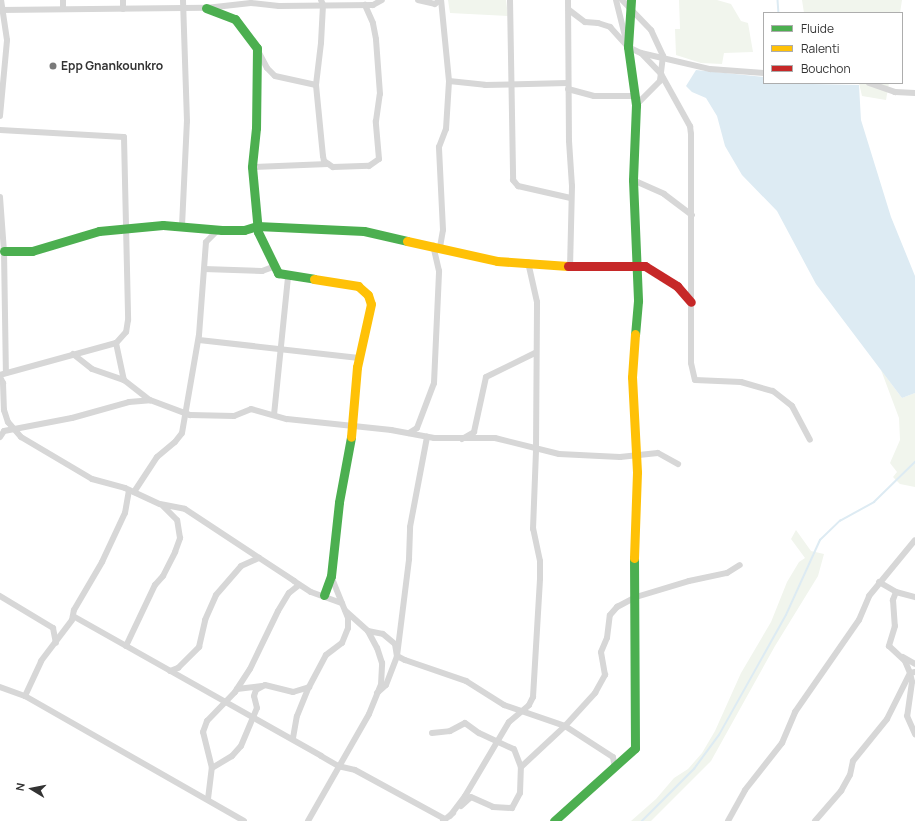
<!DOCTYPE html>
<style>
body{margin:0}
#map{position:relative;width:915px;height:821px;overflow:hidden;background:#fff;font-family:Manrope,sans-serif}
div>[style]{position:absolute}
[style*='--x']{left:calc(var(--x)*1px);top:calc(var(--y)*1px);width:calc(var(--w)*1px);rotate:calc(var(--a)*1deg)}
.green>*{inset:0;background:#f1f5ed}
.water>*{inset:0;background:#ddebf3}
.stream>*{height:1.5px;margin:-0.75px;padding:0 0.75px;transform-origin:0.75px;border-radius:0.75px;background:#ddebf3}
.street>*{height:6px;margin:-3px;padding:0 3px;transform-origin:3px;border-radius:3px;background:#d7d7d7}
.fast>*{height:9px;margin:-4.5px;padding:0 4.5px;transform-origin:4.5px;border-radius:4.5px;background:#4caf50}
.slow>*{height:9px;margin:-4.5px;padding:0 4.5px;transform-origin:4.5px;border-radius:4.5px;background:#ffc107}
.jam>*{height:9px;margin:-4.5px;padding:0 4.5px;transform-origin:4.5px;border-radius:4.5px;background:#c62828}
.dots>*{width:11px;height:11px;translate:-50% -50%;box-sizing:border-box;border:2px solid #fff;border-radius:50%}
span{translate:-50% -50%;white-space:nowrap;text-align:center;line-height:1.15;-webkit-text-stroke:4px #fff;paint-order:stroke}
.poi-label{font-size:12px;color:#333;font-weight:700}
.left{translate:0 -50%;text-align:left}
.legend{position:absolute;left:763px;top:12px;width:140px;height:72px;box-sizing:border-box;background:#fff;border:1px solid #adadad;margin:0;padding:5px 7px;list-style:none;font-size:12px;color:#333}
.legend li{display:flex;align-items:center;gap:8px;height:20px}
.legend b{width:20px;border:1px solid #adadad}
.north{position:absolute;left:12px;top:769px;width:40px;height:40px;-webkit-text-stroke:3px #fff;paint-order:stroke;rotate:280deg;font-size:11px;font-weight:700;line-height:16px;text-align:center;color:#333}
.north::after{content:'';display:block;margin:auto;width:14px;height:18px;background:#333;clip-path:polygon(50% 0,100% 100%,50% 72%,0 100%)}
</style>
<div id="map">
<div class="green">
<i style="clip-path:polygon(448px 0,506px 0,508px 16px,450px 13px)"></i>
<i style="clip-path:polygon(679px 0,717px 0,731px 4px,741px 21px,748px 23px,753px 52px,724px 53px,722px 64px,701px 63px,676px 55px,675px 29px,680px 29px)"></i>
<i style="clip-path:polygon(802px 0,902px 0,900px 13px,804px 13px)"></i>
<i style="clip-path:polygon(859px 83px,889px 83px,886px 100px,862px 96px)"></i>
<i style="clip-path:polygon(881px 370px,902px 398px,915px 393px,915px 487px,900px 484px,893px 477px,897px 472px,890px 463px,900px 440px,899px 418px)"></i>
<i style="clip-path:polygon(796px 530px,811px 551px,824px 554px,818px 576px,775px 646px,711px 761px,651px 821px,631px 821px,656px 799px,674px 778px,688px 769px,702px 753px,715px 731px,741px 673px,771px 622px,787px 582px,799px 562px,805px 558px,791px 539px)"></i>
</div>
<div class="water">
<i style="clip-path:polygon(696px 70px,764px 77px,764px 83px,859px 85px,861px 120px,891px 217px,915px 276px,915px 393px,902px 398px,816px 284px,777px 211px,742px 175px,725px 146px,717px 116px,706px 98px,692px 92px,686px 86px)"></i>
</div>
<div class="stream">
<i style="--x:778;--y:0;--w:13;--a:86"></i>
<i style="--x:642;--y:821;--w:74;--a:-45"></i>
<i style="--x:694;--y:769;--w:42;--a:-53.7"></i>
<i style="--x:719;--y:735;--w:137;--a:-60.8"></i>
<i style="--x:786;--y:615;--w:82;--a:-65.6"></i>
<i style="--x:820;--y:540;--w:28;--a:-44"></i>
<i style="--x:840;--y:521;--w:39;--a:-29"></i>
<i style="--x:874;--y:502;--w:57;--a:-44.3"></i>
</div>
<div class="street">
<i style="--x:63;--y:0;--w:9;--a:90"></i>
<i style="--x:123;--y:0;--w:9;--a:90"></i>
<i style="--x:321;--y:0;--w:5;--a:68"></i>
<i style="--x:323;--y:5;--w:38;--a:93"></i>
<i style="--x:321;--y:43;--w:42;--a:96.8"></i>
<i style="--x:316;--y:85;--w:71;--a:84.4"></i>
<i style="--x:323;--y:156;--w:5;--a:79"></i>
<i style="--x:324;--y:161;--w:11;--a:34"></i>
<i style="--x:333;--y:167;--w:36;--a:-2"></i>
<i style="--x:369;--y:166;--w:12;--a:-35"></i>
<i style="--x:379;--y:159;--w:38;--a:-95"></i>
<i style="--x:376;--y:121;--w:27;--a:-82"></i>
<i style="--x:380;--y:94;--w:55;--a:-94.2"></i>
<i style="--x:376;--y:39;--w:16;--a:-101"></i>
<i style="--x:373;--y:23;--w:20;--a:-114"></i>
<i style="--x:418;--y:0;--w:17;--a:13"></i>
<i style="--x:435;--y:4;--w:6;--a:-39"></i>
<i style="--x:510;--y:0;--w:180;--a:89"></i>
<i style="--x:513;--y:180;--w:8;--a:50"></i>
<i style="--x:518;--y:186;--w:54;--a:12.8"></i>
<i style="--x:568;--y:0;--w:141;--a:89.6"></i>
<i style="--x:569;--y:141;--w:45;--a:86.2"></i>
<i style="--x:572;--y:186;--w:81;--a:91.4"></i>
<i style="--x:616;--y:0;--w:41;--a:76"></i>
<i style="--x:622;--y:0;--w:42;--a:46"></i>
<i style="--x:651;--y:30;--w:29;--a:65"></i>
<i style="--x:663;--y:56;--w:25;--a:97"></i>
<i style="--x:660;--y:81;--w:34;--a:135"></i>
<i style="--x:0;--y:10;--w:206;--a:-0.6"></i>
<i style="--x:206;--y:8;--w:45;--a:-6.3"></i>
<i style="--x:251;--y:3;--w:28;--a:6"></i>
<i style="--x:279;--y:6;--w:94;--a:-0.6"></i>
<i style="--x:373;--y:5;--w:10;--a:-29"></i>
<i style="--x:569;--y:10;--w:20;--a:37"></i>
<i style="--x:585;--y:22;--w:13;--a:4"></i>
<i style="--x:598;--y:23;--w:13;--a:18"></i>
<i style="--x:610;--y:27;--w:27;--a:48"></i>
<i style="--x:628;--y:47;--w:14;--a:25"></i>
<i style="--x:641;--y:53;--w:71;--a:13.1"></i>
<i style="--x:710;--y:69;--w:54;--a:4.2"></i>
<i style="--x:258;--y:51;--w:19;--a:62"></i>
<i style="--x:267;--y:68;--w:11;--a:45"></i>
<i style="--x:275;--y:76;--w:42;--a:12.4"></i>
<i style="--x:641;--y:53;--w:29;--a:46"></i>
<i style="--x:661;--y:74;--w:60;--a:60.9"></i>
<i style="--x:690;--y:126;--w:8;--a:83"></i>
<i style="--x:691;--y:134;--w:229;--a:90"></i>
<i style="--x:691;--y:363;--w:17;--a:77"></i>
<i style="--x:695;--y:380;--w:46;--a:2.5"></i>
<i style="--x:741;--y:382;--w:33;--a:16"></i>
<i style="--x:773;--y:391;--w:24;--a:38"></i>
<i style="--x:792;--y:406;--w:38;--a:62"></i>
<i style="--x:449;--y:81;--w:36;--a:6"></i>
<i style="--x:485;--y:85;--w:83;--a:-1.4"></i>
<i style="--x:869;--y:83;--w:28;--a:19"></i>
<i style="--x:895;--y:92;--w:20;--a:3"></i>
<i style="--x:568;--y:89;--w:27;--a:15"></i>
<i style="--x:594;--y:96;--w:41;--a:0"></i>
<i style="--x:0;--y:116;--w:76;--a:-84.7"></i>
<i style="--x:7;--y:40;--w:40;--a:-98.5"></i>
<i style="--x:0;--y:130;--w:124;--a:3.2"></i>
<i style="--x:124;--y:137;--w:183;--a:88.7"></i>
<i style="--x:128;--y:320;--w:12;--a:99"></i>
<i style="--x:126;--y:332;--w:15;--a:132"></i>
<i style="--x:116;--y:343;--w:120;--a:164.6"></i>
<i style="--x:252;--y:167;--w:76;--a:-2.3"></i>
<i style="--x:633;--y:180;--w:34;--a:24"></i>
<i style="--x:664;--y:194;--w:35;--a:37"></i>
<i style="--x:0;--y:197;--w:54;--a:85.8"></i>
<i style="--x:4;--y:251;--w:122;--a:89.1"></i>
<i style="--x:182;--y:226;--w:105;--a:-87.3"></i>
<i style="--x:187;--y:121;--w:121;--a:-91.9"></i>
<i style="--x:440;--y:247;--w:17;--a:-80"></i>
<i style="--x:443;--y:230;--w:83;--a:-92.8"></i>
<i style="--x:439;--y:147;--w:19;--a:-69"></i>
<i style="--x:446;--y:129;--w:48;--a:-86.4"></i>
<i style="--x:449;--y:81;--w:81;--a:-95.6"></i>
<i style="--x:204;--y:269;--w:58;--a:2"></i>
<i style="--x:262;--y:271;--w:12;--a:-20"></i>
<i style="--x:199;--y:340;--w:161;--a:6.4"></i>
<i style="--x:116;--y:343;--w:38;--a:78"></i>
<i style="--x:73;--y:354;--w:24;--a:38"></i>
<i style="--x:92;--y:369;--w:34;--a:19"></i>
<i style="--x:124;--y:380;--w:33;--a:38"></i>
<i style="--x:150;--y:400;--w:43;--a:20.6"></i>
<i style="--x:190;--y:415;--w:44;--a:1.3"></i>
<i style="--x:234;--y:416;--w:18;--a:-22"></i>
<i style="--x:251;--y:409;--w:37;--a:16"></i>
<i style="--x:287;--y:419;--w:105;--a:6"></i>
<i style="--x:391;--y:430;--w:44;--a:10.5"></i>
<i style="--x:434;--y:438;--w:61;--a:0"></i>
<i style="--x:495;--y:438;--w:66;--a:14"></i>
<i style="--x:559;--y:454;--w:61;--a:2.8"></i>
<i style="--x:620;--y:457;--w:38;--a:-6"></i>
<i style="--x:658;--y:453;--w:23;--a:29"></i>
<i style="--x:0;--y:377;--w:7;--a:63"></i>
<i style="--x:3;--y:383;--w:27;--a:88"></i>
<i style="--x:4;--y:410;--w:13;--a:72"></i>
<i style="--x:8;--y:422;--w:20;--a:49"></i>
<i style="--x:21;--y:437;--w:82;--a:30.6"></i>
<i style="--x:92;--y:479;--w:34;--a:15"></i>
<i style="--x:125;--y:488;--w:38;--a:25"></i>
<i style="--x:160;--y:504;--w:25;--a:11"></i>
<i style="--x:185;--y:509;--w:131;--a:33.4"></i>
<i style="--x:294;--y:581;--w:20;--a:33"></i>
<i style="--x:311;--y:592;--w:33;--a:20"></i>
<i style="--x:274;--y:415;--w:140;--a:-84.2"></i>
<i style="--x:409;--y:433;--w:9;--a:-32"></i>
<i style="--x:417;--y:428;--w:48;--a:-69.3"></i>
<i style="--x:434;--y:383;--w:112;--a:-87.4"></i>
<i style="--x:439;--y:271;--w:26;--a:-103"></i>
<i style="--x:0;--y:437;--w:7;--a:-56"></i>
<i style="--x:4;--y:431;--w:69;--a:-10.8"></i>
<i style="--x:72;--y:418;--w:59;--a:-15.7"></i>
<i style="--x:129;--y:402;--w:21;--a:-5"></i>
<i style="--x:462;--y:439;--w:14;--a:-30"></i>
<i style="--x:474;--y:432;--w:56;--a:-77.7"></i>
<i style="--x:486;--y:377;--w:55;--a:-26.1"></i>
<i style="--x:134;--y:492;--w:42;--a:-56.7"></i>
<i style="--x:157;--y:457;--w:23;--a:-40"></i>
<i style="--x:175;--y:442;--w:11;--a:-52"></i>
<i style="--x:182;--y:433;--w:99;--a:-80.2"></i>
<i style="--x:199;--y:335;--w:93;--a:-85.7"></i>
<i style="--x:206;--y:242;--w:17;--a:-45"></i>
<i style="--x:879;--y:582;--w:20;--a:30"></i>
<i style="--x:896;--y:592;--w:20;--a:15"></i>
<i style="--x:896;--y:592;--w:9;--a:111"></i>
<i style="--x:893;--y:600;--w:26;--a:86"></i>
<i style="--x:895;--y:626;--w:21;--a:107"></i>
<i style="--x:889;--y:646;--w:22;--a:43"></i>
<i style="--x:905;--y:661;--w:13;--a:67"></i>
<i style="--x:910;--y:673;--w:9;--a:77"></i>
<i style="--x:912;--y:682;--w:34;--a:98"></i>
<i style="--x:907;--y:716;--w:20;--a:66"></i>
<i style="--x:0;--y:596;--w:62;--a:31.1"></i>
<i style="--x:53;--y:628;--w:15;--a:79"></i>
<i style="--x:73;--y:616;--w:285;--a:29.4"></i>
<i style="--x:321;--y:756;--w:20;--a:30"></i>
<i style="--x:338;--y:766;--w:17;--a:13"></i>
<i style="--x:355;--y:770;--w:102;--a:28.6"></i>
<i style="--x:368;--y:631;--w:15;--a:11"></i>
<i style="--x:383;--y:634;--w:16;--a:40"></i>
<i style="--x:395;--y:644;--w:12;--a:81"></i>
<i style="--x:397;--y:656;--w:9;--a:27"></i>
<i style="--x:405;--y:660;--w:65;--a:19"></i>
<i style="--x:466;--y:681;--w:45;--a:32.3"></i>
<i style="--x:504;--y:705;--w:65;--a:19"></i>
<i style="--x:565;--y:726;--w:57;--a:32.9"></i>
<i style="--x:613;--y:757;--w:11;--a:80"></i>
<i style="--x:126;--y:646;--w:68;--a:-64.6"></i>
<i style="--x:155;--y:585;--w:12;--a:-48"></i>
<i style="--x:163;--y:576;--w:27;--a:-63"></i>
<i style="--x:175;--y:552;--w:15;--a:-70"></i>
<i style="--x:180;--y:538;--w:18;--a:-99"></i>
<i style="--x:177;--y:520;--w:21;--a:-135"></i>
<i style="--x:903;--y:657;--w:14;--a:30"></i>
<i style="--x:170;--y:671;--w:9;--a:-21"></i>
<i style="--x:178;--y:668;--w:30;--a:-45"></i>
<i style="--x:199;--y:647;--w:28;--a:-77"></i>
<i style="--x:205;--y:620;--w:27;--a:-66"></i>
<i style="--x:216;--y:595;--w:38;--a:-49"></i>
<i style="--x:241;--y:566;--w:20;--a:-24"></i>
<i style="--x:0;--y:687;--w:27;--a:20"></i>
<i style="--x:25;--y:696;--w:252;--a:29.7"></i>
<i style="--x:237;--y:689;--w:25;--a:-7"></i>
<i style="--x:377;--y:693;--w:12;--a:-42"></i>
<i style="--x:386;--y:685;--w:31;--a:-69"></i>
<i style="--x:397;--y:656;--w:98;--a:-82.9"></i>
<i style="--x:409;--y:559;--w:32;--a:-88"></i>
<i style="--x:410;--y:527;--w:92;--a:-79.3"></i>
<i style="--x:25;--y:696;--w:38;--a:-65"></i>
<i style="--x:41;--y:661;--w:51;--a:-52.9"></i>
<i style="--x:72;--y:620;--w:10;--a:-79"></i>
<i style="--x:74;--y:610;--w:56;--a:-59.7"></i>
<i style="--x:102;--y:562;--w:54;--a:-64.9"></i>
<i style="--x:125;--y:513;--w:23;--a:-80"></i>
<i style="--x:432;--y:733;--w:18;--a:-6"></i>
<i style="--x:450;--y:731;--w:17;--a:-28"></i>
<i style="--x:465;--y:723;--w:17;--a:36"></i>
<i style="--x:479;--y:733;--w:38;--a:25"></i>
<i style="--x:514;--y:749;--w:19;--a:69"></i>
<i style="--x:293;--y:738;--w:22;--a:-80"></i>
<i style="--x:297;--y:716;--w:31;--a:-68"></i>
<i style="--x:212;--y:768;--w:23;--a:-31"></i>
<i style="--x:232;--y:756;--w:13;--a:-48"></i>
<i style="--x:241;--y:746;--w:41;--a:-67.2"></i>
<i style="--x:257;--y:708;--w:12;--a:-104"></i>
<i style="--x:254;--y:696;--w:6;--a:-72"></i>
<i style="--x:256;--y:690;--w:10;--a:-29"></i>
<i style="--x:265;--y:685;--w:29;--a:14"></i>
<i style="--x:293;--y:692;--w:17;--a:-17"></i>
<i style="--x:309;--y:687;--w:36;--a:-62"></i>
<i style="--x:326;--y:655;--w:20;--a:-37"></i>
<i style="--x:342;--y:643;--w:16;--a:-68"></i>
<i style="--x:348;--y:628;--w:10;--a:-90"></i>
<i style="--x:348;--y:618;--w:45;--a:-112"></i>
<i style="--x:208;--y:799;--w:31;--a:-83"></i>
<i style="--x:212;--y:768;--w:37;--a:-104"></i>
<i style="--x:203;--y:732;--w:12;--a:-70"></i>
<i style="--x:207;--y:721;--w:40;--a:-46"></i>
<i style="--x:235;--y:692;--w:27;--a:-57"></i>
<i style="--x:250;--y:669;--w:64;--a:-64.2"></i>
<i style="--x:278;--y:611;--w:21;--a:-59"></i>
<i style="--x:289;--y:593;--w:13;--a:-39"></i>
<i style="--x:461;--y:806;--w:13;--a:-42"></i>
<i style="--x:471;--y:797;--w:24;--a:24"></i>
<i style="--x:493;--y:807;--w:19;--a:3"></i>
<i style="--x:512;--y:808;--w:17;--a:-62"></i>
<i style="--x:520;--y:793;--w:26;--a:-88"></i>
<i style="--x:521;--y:767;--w:60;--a:-43"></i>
<i style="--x:565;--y:726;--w:45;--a:-47.7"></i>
<i style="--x:595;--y:693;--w:21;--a:-61"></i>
<i style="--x:605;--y:675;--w:23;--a:-100"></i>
<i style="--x:601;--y:652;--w:15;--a:-67"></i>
<i style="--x:607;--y:638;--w:23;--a:-83"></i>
<i style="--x:610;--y:615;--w:11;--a:-49"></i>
<i style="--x:617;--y:607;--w:21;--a:-28"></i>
<i style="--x:636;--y:597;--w:55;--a:-16.8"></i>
<i style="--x:689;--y:581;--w:39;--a:-12"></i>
<i style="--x:727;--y:573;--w:15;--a:-32"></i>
<i style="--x:450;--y:816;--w:25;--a:-53"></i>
<i style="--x:465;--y:796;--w:86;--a:-59.3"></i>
<i style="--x:509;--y:722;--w:26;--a:-40"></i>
<i style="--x:529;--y:705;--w:9;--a:-63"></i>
<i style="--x:533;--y:697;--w:119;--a:-86.6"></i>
<i style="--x:540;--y:578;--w:17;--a:-90"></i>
<i style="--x:540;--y:561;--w:33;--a:-102"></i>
<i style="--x:533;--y:529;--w:79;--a:-87.8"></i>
<i style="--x:536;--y:450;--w:148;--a:-89.6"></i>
<i style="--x:537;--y:302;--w:41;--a:-102.7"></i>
<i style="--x:308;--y:821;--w:123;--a:-60.3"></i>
<i style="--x:369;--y:714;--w:31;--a:-68"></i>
<i style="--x:381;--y:685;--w:22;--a:-87"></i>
<i style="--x:382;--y:663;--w:16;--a:-108"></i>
<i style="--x:377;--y:648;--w:19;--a:-118"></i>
<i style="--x:368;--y:631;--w:30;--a:-138"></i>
<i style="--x:443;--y:821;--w:13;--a:-39"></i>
<i style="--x:728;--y:821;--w:35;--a:-61"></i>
<i style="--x:745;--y:790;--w:60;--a:-51.8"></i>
<i style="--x:782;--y:743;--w:34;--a:-67"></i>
<i style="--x:795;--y:712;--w:112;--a:-55.2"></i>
<i style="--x:859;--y:620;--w:26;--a:-67"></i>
<i style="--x:869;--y:596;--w:72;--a:-50.6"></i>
<i style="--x:815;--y:821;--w:40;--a:-49"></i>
<i style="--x:841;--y:791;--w:18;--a:-61"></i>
<i style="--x:850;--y:775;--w:14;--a:-78"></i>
<i style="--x:853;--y:761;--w:54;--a:-51"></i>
<i style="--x:887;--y:719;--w:51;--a:-63.4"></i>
<i style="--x:910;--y:673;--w:5;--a:-11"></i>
</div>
<div class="fast">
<i style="--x:631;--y:0;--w:47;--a:93.7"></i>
<i style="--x:628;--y:47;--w:59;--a:82.1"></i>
<i style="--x:636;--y:105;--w:75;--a:92.3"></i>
<i style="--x:633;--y:180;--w:121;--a:87.6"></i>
<i style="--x:638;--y:301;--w:33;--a:95"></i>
<i style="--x:206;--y:8;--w:31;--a:21"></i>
<i style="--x:235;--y:19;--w:36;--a:53"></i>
<i style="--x:257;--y:48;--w:80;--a:90.7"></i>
<i style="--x:256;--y:128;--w:39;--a:96"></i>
<i style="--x:252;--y:167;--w:65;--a:84.7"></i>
<i style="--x:258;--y:232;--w:46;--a:64"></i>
<i style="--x:278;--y:273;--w:36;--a:9"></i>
<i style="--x:4;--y:251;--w:28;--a:0"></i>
<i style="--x:32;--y:251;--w:70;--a:-16.6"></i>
<i style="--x:99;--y:231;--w:64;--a:-5.4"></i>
<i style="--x:163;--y:225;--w:59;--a:4.8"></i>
<i style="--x:222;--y:230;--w:22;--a:0"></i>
<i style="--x:244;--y:230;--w:14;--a:-17"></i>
<i style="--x:257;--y:226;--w:107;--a:2.7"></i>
<i style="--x:364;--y:231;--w:44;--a:13.1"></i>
<i style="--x:324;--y:595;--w:20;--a:-70"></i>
<i style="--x:331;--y:576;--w:74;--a:-83.8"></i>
<i style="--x:339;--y:502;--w:66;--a:-79.5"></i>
<i style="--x:554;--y:821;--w:109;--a:-42"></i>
<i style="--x:635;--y:748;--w:190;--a:-90.3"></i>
</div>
<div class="slow">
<i style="--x:407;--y:241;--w:92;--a:12.5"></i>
<i style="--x:497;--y:261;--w:71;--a:4"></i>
<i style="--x:314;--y:279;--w:45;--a:9"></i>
<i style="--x:358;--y:286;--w:13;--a:42"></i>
<i style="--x:368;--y:295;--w:9;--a:72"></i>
<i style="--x:371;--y:304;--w:65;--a:102.5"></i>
<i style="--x:357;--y:367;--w:70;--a:94.9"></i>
<i style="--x:634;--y:558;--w:86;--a:-88"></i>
<i style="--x:637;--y:472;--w:95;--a:-93"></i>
<i style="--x:632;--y:377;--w:43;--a:-86"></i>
</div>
<div class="jam">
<i style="--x:568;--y:266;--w:77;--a:0"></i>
<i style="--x:645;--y:266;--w:38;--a:32"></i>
<i style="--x:677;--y:286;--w:21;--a:49"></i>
</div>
<div class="dots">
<i style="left:53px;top:66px;background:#7a7a7a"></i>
</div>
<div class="poi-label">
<span class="left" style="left:61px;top:66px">Epp Gnankounkro</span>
</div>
<ul class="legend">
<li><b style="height:5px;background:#4caf50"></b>Fluide</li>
<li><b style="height:5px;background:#ffc107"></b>Ralenti</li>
<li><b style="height:5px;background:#c62828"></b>Bouchon</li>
</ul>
<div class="north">N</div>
</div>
